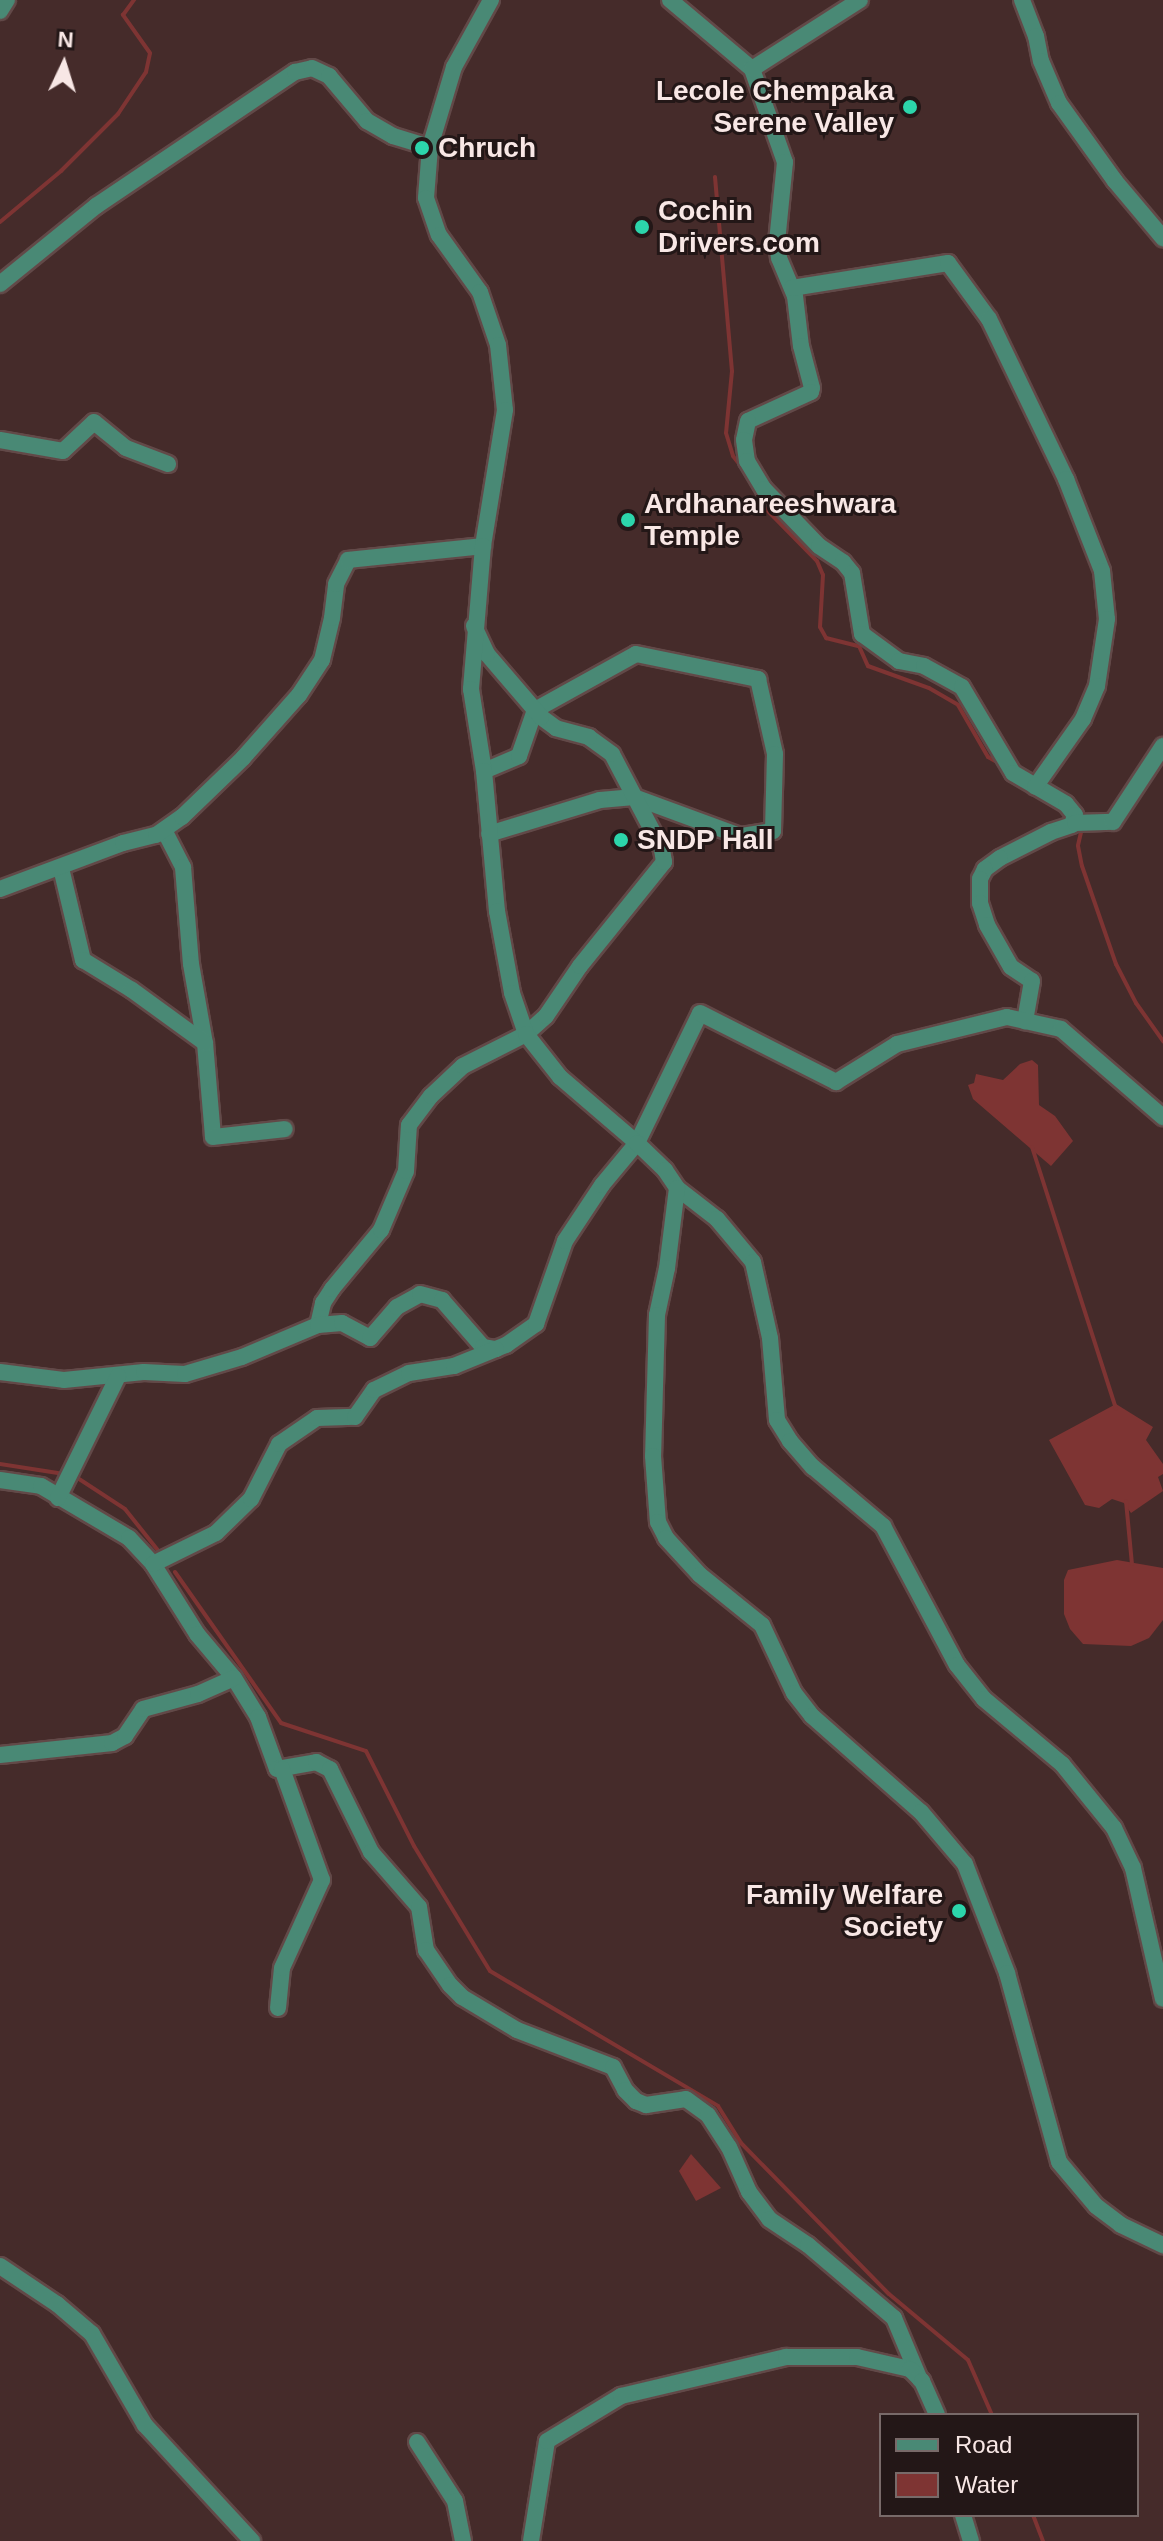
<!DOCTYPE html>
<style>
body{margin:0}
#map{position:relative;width:1163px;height:2541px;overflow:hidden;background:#452b2a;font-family:Helvetica,sans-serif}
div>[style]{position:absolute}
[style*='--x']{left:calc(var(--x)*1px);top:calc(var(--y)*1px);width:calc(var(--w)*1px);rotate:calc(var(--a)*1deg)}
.water>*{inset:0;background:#7e3433}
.stream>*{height:4px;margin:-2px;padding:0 2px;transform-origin:2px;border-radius:2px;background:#7e3433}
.roads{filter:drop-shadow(2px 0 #624948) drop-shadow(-2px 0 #624948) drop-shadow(0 2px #624948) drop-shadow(0 -2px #624948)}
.minor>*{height:16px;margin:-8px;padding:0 8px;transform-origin:8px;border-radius:8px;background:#498975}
.tertiary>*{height:16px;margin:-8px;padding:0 8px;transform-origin:8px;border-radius:8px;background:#498975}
.dots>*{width:22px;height:22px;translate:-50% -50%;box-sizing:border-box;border:4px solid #231717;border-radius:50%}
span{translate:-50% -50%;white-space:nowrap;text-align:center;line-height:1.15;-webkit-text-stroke:6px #231717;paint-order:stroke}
.poi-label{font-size:28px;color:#f8e7e5;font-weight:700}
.right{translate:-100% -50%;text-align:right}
.left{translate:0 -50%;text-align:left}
.legend{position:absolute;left:879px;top:2413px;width:260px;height:104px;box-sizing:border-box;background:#231717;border:2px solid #786a69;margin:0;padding:10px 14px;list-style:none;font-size:24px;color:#f8e7e5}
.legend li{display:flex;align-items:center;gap:16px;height:40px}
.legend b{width:40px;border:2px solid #786a69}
.north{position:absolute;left:24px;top:24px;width:80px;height:80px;-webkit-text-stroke:6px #231717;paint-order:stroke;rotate:4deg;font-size:22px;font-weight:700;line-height:32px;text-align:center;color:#f8e7e5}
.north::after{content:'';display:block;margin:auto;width:28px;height:36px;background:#f8e7e5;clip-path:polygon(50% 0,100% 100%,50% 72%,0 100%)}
</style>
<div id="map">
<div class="water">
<i style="clip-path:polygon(1032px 1060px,1038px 1065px,1039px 1105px,1055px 1116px,1073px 1141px,1051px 1166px,973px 1099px,968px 1085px,974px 1083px,976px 1074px,1003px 1080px,1020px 1064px)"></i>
<i style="clip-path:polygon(1116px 1404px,1153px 1427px,1146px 1440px,1163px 1464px,1163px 1474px,1158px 1477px,1163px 1491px,1131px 1513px,1124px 1503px,1112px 1499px,1099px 1508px,1085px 1505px,1049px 1440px)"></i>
<i style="clip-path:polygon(1117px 1560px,1163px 1568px,1163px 1620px,1149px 1638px,1131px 1646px,1083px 1644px,1070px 1629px,1064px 1614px,1064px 1580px,1068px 1570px)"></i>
<i style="clip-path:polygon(691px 2154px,721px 2188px,696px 2201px,679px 2171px)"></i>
</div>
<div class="stream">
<i style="--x:715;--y:177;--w:195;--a:85"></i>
<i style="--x:732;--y:371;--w:62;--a:95.5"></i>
<i style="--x:726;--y:433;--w:24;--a:73"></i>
<i style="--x:733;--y:456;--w:16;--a:52"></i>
<i style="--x:0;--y:222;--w:80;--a:-39.9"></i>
<i style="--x:61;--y:171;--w:81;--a:-45"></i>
<i style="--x:118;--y:114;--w:50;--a:-56.3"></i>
<i style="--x:146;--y:72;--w:19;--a:-78"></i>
<i style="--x:150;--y:53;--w:47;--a:-125.4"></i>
<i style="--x:123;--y:15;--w:19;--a:-54"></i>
<i style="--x:759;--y:493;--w:11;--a:80"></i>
<i style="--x:761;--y:504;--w:80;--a:45.5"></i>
<i style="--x:817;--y:561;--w:15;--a:67"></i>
<i style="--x:823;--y:575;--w:52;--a:93.3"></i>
<i style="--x:820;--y:627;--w:13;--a:61"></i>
<i style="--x:826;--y:638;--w:34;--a:14"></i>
<i style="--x:859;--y:646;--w:22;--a:66"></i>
<i style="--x:868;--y:666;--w:65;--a:19.8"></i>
<i style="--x:929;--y:688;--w:34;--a:30"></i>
<i style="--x:958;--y:705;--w:60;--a:60"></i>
<i style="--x:988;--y:757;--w:13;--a:29"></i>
<i style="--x:1082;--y:828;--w:18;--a:103"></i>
<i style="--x:1078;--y:846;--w:20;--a:79"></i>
<i style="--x:1082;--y:866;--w:104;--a:70.9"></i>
<i style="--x:1116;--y:964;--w:44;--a:62.9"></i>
<i style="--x:1136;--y:1003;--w:47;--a:54.6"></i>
<i style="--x:1032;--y:1147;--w:275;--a:72.2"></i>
<i style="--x:0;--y:1464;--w:65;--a:8.9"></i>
<i style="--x:73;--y:1475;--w:62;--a:33.2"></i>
<i style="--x:125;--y:1509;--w:56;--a:51.5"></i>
<i style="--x:1126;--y:1501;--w:63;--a:84.6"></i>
<i style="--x:175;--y:1572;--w:184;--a:54.9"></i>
<i style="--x:281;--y:1723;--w:89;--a:18.2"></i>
<i style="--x:366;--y:1751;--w:106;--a:63.2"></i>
<i style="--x:414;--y:1846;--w:146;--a:58.7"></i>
<i style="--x:490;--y:1971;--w:265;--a:30.6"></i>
<i style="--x:718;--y:2106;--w:44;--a:58.1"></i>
<i style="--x:741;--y:2143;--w:211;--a:45.6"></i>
<i style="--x:889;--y:2294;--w:103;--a:39.9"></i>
<i style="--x:968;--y:2360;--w:60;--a:66.4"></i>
<i style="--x:1033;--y:2515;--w:28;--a:69"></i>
</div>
<div class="roads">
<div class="minor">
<i style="--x:670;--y:0;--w:107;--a:40.1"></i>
<i style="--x:752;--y:69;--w:99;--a:70.5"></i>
<i style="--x:785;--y:162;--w:80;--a:95.7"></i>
<i style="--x:777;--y:242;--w:16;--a:83"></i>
<i style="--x:779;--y:258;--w:41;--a:67.2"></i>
<i style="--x:795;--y:296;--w:50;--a:83.2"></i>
<i style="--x:801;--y:346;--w:43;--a:75.3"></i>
<i style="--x:812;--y:388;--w:4;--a:104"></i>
<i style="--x:811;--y:392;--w:69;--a:155.3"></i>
<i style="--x:748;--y:421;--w:19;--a:102"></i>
<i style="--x:744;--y:440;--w:21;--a:82"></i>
<i style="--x:747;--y:461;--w:33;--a:59"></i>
<i style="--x:764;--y:489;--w:79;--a:46"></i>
<i style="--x:819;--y:546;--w:29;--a:34"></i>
<i style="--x:843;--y:562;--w:14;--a:51"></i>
<i style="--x:852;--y:573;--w:62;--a:80.7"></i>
<i style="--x:862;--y:634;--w:46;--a:36.1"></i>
<i style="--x:899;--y:661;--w:25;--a:11"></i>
<i style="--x:924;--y:666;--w:43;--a:28.9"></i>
<i style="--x:962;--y:687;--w:100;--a:59.3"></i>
<i style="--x:1013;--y:773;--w:61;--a:30.3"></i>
<i style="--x:1066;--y:804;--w:14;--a:51"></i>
<i style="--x:1075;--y:815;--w:10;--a:107"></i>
<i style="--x:1072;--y:825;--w:22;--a:162"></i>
<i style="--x:1051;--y:832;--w:57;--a:153"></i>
<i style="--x:1000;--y:858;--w:19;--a:144"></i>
<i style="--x:985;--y:869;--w:11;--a:117"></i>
<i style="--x:980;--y:879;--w:24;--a:90"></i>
<i style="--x:980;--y:903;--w:23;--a:72"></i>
<i style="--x:987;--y:925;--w:48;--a:60.3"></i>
<i style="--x:1011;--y:967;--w:25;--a:34"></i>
<i style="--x:1032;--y:981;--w:41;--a:99.9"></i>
<i style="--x:1022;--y:0;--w:39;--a:69"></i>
<i style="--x:1036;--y:36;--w:25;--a:79"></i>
<i style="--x:1041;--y:61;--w:46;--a:66.8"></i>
<i style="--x:1059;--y:103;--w:96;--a:54.3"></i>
<i style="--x:1115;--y:181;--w:75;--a:49.9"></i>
<i style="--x:0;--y:11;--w:13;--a:-58"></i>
<i style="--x:752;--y:69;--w:128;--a:-32.6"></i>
<i style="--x:0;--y:284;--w:124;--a:-39.1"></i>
<i style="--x:96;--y:206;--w:240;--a:-34"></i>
<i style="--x:295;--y:72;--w:17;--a:-13"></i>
<i style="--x:312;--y:68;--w:19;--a:25"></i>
<i style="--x:329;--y:76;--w:59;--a:49.8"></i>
<i style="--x:367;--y:121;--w:30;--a:30"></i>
<i style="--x:393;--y:136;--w:39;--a:17"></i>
<i style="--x:792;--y:288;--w:158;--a:-9.1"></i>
<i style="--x:948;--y:263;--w:69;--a:53.8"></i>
<i style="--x:989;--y:319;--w:178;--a:64.3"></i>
<i style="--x:1066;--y:479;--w:99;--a:68.6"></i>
<i style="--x:1102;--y:571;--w:48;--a:84.1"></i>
<i style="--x:1107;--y:619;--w:68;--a:98.5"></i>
<i style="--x:1097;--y:686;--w:36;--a:113"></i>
<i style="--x:1083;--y:719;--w:83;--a:125.2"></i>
<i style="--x:0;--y:440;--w:64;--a:9.9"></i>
<i style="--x:63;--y:451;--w:42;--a:-43.1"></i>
<i style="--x:94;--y:422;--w:41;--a:39.1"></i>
<i style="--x:126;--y:448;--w:45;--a:20.9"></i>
<i style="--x:484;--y:771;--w:38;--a:-23"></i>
<i style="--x:519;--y:756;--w:49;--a:-70.8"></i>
<i style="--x:535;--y:710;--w:115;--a:-29"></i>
<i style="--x:636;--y:654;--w:125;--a:11.6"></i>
<i style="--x:758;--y:679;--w:77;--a:77.2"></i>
<i style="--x:775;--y:754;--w:77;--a:91.5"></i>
<i style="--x:773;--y:831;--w:33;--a:171"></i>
<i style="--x:740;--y:836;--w:113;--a:-159.8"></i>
<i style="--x:634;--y:797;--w:34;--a:175"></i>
<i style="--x:600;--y:800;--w:116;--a:163"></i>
<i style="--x:1075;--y:823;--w:38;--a:-2"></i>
<i style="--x:1113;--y:822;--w:91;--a:-56.7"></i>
<i style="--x:164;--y:830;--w:42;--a:62.8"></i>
<i style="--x:183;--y:867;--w:97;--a:85.3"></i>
<i style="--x:191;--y:964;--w:80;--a:80"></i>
<i style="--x:205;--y:1043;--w:94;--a:85.1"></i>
<i style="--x:213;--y:1137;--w:72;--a:-6.3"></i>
<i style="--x:61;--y:868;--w:95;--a:76.6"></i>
<i style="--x:83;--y:960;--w:57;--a:31.5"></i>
<i style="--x:132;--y:990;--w:90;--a:36"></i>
<i style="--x:0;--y:889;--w:131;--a:-20.5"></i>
<i style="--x:123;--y:843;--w:34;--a:-14"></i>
<i style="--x:156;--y:835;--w:32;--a:-35"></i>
<i style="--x:182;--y:817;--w:85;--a:-44"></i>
<i style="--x:243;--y:758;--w:84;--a:-48.4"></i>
<i style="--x:299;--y:695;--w:42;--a:-56.7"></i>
<i style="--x:322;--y:660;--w:43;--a:-76.6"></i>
<i style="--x:332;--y:618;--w:34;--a:-83"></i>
<i style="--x:336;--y:584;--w:27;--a:-63"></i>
<i style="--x:348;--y:560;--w:136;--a:-5.9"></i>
<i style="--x:677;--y:1188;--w:51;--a:37.8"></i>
<i style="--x:717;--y:1219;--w:56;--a:50.1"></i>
<i style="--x:753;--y:1262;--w:78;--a:77.4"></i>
<i style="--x:770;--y:1338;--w:82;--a:85.1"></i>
<i style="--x:777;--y:1420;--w:25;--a:58"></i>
<i style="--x:790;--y:1441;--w:35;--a:49"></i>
<i style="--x:813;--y:1467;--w:92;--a:40.1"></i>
<i style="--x:883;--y:1526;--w:157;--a:62"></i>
<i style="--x:957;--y:1665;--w:43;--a:51.5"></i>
<i style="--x:984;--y:1699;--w:102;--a:39.8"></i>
<i style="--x:1062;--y:1764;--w:82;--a:50.9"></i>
<i style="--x:1114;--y:1828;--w:44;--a:64.6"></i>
<i style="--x:1133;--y:1868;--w:134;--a:77.1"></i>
<i style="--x:318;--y:1325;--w:23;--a:-77"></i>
<i style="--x:323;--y:1303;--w:17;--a:-57"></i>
<i style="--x:332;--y:1289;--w:77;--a:-50.3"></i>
<i style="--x:381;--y:1230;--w:64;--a:-67"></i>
<i style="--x:406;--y:1171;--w:46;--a:-86.3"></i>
<i style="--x:409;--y:1125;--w:36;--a:-53"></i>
<i style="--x:431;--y:1096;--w:44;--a:-43.2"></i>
<i style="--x:463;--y:1066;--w:71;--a:-26.9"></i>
<i style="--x:526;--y:1034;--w:27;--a:-42"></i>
<i style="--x:546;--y:1016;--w:60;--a:-55.8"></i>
<i style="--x:580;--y:966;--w:134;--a:-51.1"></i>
<i style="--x:664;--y:862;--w:13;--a:-99"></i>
<i style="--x:662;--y:849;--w:107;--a:-117.8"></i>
<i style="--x:612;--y:754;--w:29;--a:-144"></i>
<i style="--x:589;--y:737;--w:34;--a:-165"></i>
<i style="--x:556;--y:728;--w:19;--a:-144"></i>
<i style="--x:541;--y:717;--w:83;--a:-130.6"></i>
<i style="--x:487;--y:654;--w:31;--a:-115"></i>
<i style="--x:0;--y:1372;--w:64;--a:7.1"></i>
<i style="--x:64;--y:1380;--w:80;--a:-5.7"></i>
<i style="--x:144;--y:1372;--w:41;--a:2.8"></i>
<i style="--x:185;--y:1374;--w:59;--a:-16.6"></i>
<i style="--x:242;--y:1357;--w:82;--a:-22.8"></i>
<i style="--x:318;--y:1325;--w:24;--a:-5"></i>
<i style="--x:342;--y:1323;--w:32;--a:28"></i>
<i style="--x:370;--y:1338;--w:41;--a:-48.9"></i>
<i style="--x:397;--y:1307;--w:26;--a:-29"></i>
<i style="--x:420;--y:1294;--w:23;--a:15"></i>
<i style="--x:442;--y:1300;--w:62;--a:48.9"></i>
<i style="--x:483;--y:1347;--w:13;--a:9"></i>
<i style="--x:496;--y:1349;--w:11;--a:-22"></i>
<i style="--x:506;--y:1345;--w:37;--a:-35"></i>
<i style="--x:536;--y:1324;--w:88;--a:-70.7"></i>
<i style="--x:565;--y:1241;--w:67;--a:-56.5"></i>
<i style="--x:602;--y:1185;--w:55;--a:-50.2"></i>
<i style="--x:637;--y:1143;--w:144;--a:-64.1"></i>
<i style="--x:700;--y:1013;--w:153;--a:26.9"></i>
<i style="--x:836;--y:1082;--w:72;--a:-31.9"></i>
<i style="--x:897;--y:1044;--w:113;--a:-13.8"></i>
<i style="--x:1007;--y:1017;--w:55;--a:12.5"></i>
<i style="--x:1061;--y:1029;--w:135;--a:40.8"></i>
<i style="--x:0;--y:1480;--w:41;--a:8.3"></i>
<i style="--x:41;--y:1486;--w:102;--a:30.6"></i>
<i style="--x:129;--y:1538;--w:35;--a:47"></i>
<i style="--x:153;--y:1564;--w:83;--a:57.8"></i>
<i style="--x:197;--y:1634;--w:57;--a:49.9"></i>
<i style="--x:234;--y:1678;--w:46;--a:58.4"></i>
<i style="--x:258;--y:1717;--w:55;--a:69.9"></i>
<i style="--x:277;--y:1769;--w:40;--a:-10"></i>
<i style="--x:316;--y:1762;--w:16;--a:27"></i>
<i style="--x:330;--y:1769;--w:93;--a:63.7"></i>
<i style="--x:371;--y:1852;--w:73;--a:48.9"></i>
<i style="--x:419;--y:1907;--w:44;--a:80.8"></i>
<i style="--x:426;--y:1950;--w:42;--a:55.6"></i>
<i style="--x:450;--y:1985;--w:17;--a:45"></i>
<i style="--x:462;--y:1997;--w:64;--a:31"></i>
<i style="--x:517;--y:2030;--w:103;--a:21.1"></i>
<i style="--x:613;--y:2067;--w:26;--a:62"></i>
<i style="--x:625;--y:2090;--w:16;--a:45"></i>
<i style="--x:636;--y:2101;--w:11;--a:22"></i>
<i style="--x:646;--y:2105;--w:40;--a:-8.5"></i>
<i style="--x:686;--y:2099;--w:27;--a:36"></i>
<i style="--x:708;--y:2115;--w:38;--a:57"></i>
<i style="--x:729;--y:2147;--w:49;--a:66"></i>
<i style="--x:749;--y:2192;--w:34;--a:53"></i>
<i style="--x:769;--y:2219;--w:47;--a:33.7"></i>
<i style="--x:808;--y:2245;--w:113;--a:40.3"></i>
<i style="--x:894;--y:2318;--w:67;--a:67.2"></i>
<i style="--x:58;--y:1498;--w:136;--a:-63.8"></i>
<i style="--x:153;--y:1564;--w:70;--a:-26.2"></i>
<i style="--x:216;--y:1533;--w:49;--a:-44.2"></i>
<i style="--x:251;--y:1499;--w:62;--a:-63"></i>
<i style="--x:279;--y:1444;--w:46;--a:-34.4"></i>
<i style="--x:317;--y:1418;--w:38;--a:-2"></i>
<i style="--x:355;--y:1417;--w:33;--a:-55"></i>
<i style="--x:374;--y:1390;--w:39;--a:-26"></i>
<i style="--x:409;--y:1373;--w:46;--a:-8.8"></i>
<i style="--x:454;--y:1366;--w:45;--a:-22"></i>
<i style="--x:0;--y:1755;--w:113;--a:-6.1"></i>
<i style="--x:112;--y:1743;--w:15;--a:-28"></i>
<i style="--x:125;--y:1736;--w:32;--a:-56"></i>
<i style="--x:143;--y:1709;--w:57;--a:-15.3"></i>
<i style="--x:198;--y:1694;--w:39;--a:-24"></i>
<i style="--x:278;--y:2008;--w:40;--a:-84.3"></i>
<i style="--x:282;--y:1968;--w:97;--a:-65.6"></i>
<i style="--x:322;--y:1880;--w:118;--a:-109.8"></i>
<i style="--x:0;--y:2266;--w:69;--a:33.7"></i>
<i style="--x:57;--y:2304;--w:46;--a:40.6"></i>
<i style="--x:92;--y:2334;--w:105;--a:59.8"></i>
<i style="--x:145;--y:2425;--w:158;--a:47.3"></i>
<i style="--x:417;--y:2442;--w:70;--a:57.2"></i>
<i style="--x:455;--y:2501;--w:41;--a:78.7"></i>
<i style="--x:963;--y:2515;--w:27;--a:73"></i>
<i style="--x:531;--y:2541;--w:101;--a:-80.9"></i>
<i style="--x:547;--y:2441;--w:87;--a:-31.3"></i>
<i style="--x:621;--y:2396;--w:170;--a:-13.3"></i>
<i style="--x:786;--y:2357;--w:71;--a:0"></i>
<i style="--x:857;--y:2357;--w:54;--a:12.8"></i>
<i style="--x:910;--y:2369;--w:17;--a:45"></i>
<i style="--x:922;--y:2381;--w:37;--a:66"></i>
</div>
<div class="tertiary">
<i style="--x:491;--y:0;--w:77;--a:118.9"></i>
<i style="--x:454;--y:67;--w:84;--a:106.7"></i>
<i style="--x:430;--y:147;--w:51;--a:94.5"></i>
<i style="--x:426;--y:198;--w:39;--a:71"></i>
<i style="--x:439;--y:235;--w:70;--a:54.3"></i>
<i style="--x:480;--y:292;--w:56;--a:71.2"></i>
<i style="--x:498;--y:345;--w:65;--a:83.9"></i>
<i style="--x:505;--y:410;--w:138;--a:99.2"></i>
<i style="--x:483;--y:546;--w:144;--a:94.8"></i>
<i style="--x:471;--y:689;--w:83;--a:81"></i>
<i style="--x:484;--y:771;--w:141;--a:84.7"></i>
<i style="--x:497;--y:911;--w:83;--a:79.6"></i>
<i style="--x:512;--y:993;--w:43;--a:71.1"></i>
<i style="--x:526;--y:1034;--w:55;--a:51.7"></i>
<i style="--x:560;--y:1077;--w:101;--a:40.6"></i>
<i style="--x:637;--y:1143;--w:39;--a:44"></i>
<i style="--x:665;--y:1170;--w:22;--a:56"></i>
<i style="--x:677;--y:1188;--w:81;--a:97.1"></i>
<i style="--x:667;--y:1268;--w:48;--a:102"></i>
<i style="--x:657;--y:1315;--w:141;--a:91.6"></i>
<i style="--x:653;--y:1456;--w:66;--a:85.7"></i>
<i style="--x:658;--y:1522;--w:18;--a:63"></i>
<i style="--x:666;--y:1538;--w:50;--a:47.4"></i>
<i style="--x:700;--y:1575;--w:80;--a:38.9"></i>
<i style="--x:762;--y:1625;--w:75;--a:64.8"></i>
<i style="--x:794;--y:1693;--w:29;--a:52"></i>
<i style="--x:812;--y:1716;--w:145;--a:41.4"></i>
<i style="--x:921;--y:1812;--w:68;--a:49.8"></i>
<i style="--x:965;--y:1864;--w:117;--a:68.9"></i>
<i style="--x:1007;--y:1973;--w:196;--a:74.6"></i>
<i style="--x:1059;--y:2162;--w:57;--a:49.9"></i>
<i style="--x:1096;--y:2206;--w:31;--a:37"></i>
<i style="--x:1121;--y:2225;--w:47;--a:25.5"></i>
</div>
</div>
<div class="dots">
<i style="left:910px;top:107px;background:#2cd5ab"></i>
<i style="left:422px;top:148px;background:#2cd5ab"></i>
<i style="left:642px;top:227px;background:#2cd5ab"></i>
<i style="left:628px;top:520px;background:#2cd5ab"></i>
<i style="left:621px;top:840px;background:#2cd5ab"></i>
<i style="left:959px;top:1911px;background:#2cd5ab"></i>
</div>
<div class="poi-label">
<span class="right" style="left:894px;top:107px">Lecole Chempaka<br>Serene Valley</span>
<span class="left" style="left:438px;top:148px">Chruch</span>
<span class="left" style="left:658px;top:227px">Cochin<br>Drivers.com</span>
<span class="left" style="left:644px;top:520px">Ardhanareeshwara<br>Temple</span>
<span class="left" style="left:637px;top:840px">SNDP Hall</span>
<span class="right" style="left:943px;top:1911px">Family Welfare<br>Society</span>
</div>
<ul class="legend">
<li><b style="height:10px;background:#498975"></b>Road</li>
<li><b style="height:22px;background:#7e3433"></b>Water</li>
</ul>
<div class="north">N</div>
</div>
